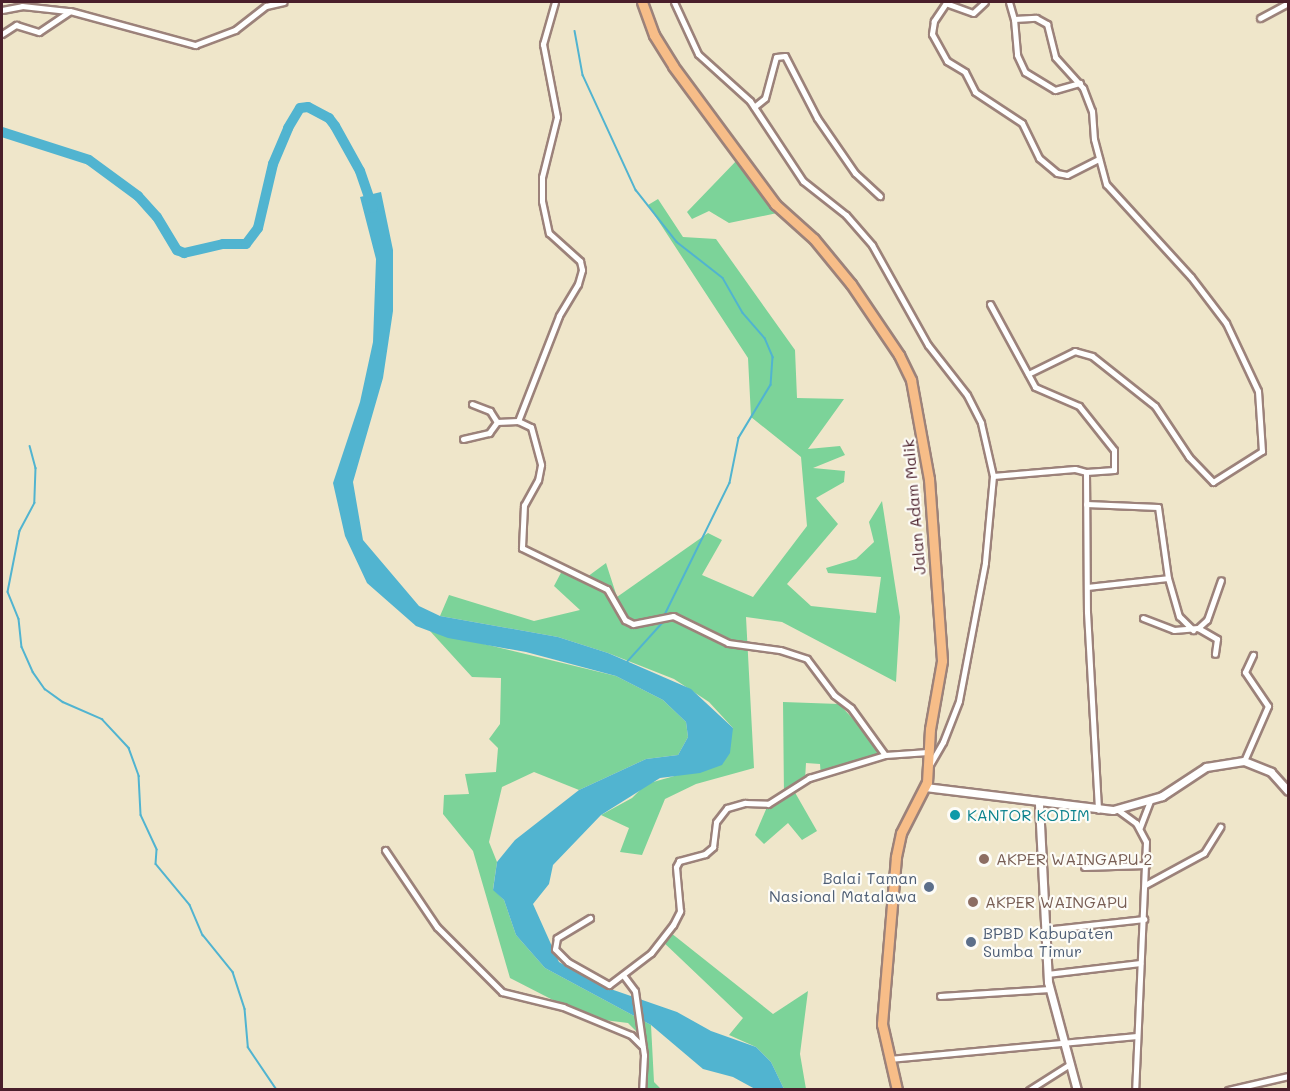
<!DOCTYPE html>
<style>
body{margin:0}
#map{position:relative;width:1290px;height:1091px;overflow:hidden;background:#efe6ca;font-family:Mali,sans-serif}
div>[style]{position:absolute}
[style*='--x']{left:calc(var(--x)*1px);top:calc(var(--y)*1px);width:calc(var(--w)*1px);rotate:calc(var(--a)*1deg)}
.green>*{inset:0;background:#7cd399}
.water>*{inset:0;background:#51b4d0}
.stream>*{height:1.5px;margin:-0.75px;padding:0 0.75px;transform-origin:0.75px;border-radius:0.75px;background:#51b4d0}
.river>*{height:10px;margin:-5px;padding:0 5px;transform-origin:5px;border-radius:5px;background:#51b4d0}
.roads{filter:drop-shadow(2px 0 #9c827a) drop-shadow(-2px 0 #9c827a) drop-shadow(0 2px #9c827a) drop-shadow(0 -2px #9c827a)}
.minor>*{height:5px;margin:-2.5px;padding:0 2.5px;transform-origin:2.5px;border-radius:2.5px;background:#fff}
.tertiary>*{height:7px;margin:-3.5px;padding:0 3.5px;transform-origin:3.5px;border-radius:3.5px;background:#fff}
.trunk>*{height:9px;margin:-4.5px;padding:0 4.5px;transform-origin:4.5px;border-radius:4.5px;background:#f7bd88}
.dots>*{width:16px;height:16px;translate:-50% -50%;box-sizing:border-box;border:3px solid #fdfcf7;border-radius:50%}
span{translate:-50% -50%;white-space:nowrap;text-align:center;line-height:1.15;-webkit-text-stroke:4.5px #fdfcf7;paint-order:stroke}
.street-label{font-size:16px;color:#4a1f2b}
.culture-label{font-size:16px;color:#0d838f}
.left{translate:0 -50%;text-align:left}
.education-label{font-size:16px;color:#785e54}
.service-label{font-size:16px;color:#4e5e75}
.right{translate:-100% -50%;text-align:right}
.frame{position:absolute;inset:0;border:3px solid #4a1f2b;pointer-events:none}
</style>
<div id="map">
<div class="green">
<i style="clip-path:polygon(739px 158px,782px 212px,729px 223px,709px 211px,692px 219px,687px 212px)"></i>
<i style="clip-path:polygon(658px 199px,683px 237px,716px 239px,795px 350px,797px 398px,844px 399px,808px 449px,840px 446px,845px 455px,813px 468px,845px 471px,844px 482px,816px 498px,838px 524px,787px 584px,811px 606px,876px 613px,881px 577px,828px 573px,826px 568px,856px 559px,874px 542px,869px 522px,882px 501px,900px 617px,896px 682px,782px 622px,746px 617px,754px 768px,696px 784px,665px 799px,642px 855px,620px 852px,629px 828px,601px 815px,632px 798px,646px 784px,678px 775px,733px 728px,709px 702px,674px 679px,608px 653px,558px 637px,440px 616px,449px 595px,534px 621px,580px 610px,554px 586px,564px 567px,587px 577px,606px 563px,617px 597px,708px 533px,722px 540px,702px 575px,753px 597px,807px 526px,801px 457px,751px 417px,748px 358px,648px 205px)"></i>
<i style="clip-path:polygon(430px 631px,616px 676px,663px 700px,686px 722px,688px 737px,678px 755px,646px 759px,579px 790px,534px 772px,502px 787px,489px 842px,497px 862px,493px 889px,504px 900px,516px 935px,545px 968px,651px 1025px,654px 1082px,661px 1089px,644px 1089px,647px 1070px,642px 1037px,628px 1023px,588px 1018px,510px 978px,473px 851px,443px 814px,444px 795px,469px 794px,465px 774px,496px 772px,498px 748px,489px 739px,500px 724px,501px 678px,472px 677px)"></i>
<i style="clip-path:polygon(783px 702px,839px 704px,870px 737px,882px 758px,821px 777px,820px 764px,806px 763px,805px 780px,793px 789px,817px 831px,802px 840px,788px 823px,764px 844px,755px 835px,767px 807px,784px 796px)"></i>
<i style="clip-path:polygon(666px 929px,773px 1014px,808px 991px,800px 1054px,806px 1089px,784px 1089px,771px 1062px,756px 1047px,729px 1035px,743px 1018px,660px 939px)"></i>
</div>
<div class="water">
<i style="clip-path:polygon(381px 192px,393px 250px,393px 311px,383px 378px,353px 482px,363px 540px,419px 606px,440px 616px,558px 637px,608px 653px,691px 689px,733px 728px,730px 753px,722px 765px,700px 773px,660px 778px,601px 815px,553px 865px,549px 884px,533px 904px,559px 962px,602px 986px,677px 1012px,711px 1031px,756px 1047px,771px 1062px,784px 1089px,755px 1089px,733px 1077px,703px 1069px,651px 1025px,545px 968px,516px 935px,504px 900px,493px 890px,497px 862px,515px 840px,579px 790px,646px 759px,678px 755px,688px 737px,686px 722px,663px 700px,616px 676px,526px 652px,448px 638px,416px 626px,367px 583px,345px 536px,333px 483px,360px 402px,373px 342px,376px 259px,360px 197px)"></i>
</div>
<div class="stream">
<i style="--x:575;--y:31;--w:45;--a:79.7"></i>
<i style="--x:583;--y:75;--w:127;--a:65.3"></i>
<i style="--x:636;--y:190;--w:66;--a:51.7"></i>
<i style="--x:677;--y:242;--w:58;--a:38"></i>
<i style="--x:723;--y:278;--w:40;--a:60.3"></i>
<i style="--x:743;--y:313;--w:33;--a:49"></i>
<i style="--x:765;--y:338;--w:21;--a:67"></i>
<i style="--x:773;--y:357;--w:28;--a:94"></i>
<i style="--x:771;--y:385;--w:62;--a:121.1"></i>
<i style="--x:739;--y:438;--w:46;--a:101.3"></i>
<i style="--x:730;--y:483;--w:145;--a:116.2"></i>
<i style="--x:30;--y:446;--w:23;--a:75"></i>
<i style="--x:36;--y:468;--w:35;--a:92"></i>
<i style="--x:35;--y:503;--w:32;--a:118"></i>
<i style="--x:20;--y:531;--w:62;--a:101.1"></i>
<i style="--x:8;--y:592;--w:29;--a:68"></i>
<i style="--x:19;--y:619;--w:28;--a:84"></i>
<i style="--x:22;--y:647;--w:27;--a:66"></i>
<i style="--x:33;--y:672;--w:21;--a:55"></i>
<i style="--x:45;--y:689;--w:22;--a:36"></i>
<i style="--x:63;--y:702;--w:43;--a:23.6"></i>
<i style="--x:102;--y:719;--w:40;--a:47"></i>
<i style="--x:129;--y:748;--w:30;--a:70"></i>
<i style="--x:139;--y:776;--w:39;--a:87"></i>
<i style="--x:141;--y:815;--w:38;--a:65"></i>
<i style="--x:157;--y:850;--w:14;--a:94"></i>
<i style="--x:156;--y:864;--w:53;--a:50.3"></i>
<i style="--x:190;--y:905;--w:33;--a:67"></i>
<i style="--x:203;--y:935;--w:48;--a:51"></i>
<i style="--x:233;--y:972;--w:39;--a:72"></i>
<i style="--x:245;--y:1009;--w:38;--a:85"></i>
<i style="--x:248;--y:1047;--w:52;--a:56"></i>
<i style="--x:627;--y:662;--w:55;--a:-47.9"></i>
</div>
<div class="river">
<i style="--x:2;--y:132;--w:91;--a:17.8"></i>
<i style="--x:89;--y:160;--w:61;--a:36.3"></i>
<i style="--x:138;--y:196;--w:28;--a:48"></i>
<i style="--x:157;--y:217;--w:39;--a:59"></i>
<i style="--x:177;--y:250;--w:8;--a:23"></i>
<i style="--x:184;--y:253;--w:40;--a:-13"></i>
<i style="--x:223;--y:244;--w:23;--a:0"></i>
<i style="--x:246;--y:244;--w:20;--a:-53"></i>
<i style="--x:258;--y:228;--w:66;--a:-76.8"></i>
<i style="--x:273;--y:164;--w:39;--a:-67"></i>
<i style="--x:288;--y:128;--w:23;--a:-59"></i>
<i style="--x:300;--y:108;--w:8;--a:-7"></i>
<i style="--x:308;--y:107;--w:24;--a:28"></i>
<i style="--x:329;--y:118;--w:10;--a:53"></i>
<i style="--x:335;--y:126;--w:51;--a:60.9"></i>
<i style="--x:360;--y:171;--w:39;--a:71"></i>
</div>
<div class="roads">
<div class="minor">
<i style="--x:555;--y:2;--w:44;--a:105.9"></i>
<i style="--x:543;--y:44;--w:74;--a:79.1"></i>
<i style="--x:557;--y:117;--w:62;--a:104"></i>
<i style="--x:542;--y:177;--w:24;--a:90"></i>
<i style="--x:542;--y:201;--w:33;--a:78"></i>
<i style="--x:549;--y:233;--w:42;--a:42.1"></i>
<i style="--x:580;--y:261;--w:9;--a:77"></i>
<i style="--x:582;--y:270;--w:15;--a:106"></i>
<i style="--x:578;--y:284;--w:37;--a:121"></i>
<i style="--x:559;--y:316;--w:113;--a:111.3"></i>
<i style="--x:518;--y:421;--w:14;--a:25"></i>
<i style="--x:531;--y:427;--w:39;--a:75"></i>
<i style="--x:541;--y:465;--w:15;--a:101"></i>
<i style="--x:538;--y:480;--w:29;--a:119"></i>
<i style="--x:524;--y:505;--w:43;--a:92.7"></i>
<i style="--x:522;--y:548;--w:94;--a:25.8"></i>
<i style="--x:607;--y:589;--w:36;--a:60"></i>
<i style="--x:625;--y:620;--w:9;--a:27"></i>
<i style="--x:633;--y:624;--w:41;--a:-11.3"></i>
<i style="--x:673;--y:616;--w:61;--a:26.1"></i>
<i style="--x:728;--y:643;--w:52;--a:7.7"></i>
<i style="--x:780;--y:650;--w:28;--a:18"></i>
<i style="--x:807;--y:659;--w:45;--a:53.1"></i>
<i style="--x:834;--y:695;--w:21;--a:37"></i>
<i style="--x:851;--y:708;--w:58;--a:54.1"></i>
<i style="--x:885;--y:755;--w:43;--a:-4"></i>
<i style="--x:674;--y:2;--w:57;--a:65.2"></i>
<i style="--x:698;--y:54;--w:70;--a:42.1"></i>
<i style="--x:750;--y:101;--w:96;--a:56.5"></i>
<i style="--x:803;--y:181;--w:55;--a:38.3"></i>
<i style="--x:846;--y:215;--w:40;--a:49"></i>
<i style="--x:872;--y:245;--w:115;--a:60.8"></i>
<i style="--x:928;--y:345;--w:63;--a:52"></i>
<i style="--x:967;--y:395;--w:31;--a:63"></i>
<i style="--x:981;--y:423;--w:54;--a:77.2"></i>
<i style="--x:993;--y:476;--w:87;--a:95.3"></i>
<i style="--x:985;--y:563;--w:140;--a:100.7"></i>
<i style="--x:959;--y:701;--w:44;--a:111.3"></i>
<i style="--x:943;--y:742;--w:28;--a:120"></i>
<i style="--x:985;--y:2;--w:16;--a:137"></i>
<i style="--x:973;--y:13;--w:29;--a:-160"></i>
<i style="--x:946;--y:3;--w:22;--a:124"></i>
<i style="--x:934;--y:21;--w:13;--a:99"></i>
<i style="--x:932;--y:34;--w:31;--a:61"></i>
<i style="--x:947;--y:61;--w:21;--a:31"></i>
<i style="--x:965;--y:72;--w:22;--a:63"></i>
<i style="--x:975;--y:92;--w:56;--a:33.4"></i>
<i style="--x:1022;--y:123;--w:39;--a:64"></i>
<i style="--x:1039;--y:158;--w:23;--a:40"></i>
<i style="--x:1057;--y:173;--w:10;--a:11"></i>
<i style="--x:1067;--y:175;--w:36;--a:-27"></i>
<i style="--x:1009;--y:2;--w:18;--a:74"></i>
<i style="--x:1014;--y:19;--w:22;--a:-3"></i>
<i style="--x:1036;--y:18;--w:13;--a:29"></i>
<i style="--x:1047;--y:24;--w:34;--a:76"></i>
<i style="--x:1055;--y:57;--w:42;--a:47.9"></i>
<i style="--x:1083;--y:88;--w:25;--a:69"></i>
<i style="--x:1092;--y:111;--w:28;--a:86"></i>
<i style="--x:1094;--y:139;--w:47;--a:75.1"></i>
<i style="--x:1106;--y:184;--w:126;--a:47.6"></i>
<i style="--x:1191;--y:277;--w:58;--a:52.7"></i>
<i style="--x:1226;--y:323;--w:75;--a:64.8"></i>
<i style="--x:1258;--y:391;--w:60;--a:86.2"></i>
<i style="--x:1262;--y:451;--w:58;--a:147.7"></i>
<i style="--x:1213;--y:482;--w:35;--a:-134"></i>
<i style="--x:1189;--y:457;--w:61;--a:-123.7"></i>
<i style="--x:1155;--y:406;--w:80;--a:-141.6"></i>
<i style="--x:1092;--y:356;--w:18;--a:-164"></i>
<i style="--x:1075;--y:351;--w:52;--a:153.9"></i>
<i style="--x:2;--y:10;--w:20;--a:-11"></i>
<i style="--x:22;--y:6;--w:46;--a:6.2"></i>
<i style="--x:1260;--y:18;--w:32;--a:-28"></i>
<i style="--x:1014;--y:19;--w:36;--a:85"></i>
<i style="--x:1017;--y:55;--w:19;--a:65"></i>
<i style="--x:1025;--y:72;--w:35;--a:31"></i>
<i style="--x:1055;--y:90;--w:26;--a:-16"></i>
<i style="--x:2;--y:34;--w:17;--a:-33"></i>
<i style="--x:16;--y:25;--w:24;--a:17"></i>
<i style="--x:39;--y:32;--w:37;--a:-34"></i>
<i style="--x:70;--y:11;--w:130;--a:15.2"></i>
<i style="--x:195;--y:45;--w:43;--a:-20.6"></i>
<i style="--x:235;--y:30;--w:39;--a:-38"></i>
<i style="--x:266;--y:6;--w:18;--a:-13"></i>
<i style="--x:754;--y:107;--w:14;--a:-39"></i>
<i style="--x:765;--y:98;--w:42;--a:-75"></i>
<i style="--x:776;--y:57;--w:9;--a:-6"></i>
<i style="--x:785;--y:56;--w:70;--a:62.7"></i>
<i style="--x:817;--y:118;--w:67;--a:55.4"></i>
<i style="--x:855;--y:173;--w:34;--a:43"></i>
<i style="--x:990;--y:304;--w:94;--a:61.5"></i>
<i style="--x:1035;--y:387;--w:48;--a:23.4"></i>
<i style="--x:1079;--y:406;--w:56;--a:51.5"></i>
<i style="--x:1114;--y:450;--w:20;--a:90"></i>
<i style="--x:1114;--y:470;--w:28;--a:176"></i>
<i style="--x:472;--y:404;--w:19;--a:21"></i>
<i style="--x:490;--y:411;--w:13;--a:58"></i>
<i style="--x:497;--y:422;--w:21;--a:-3"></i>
<i style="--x:463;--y:439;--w:27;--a:-13"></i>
<i style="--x:489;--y:433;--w:14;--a:-54"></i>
<i style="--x:993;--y:476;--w:82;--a:-4.9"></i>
<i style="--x:1075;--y:469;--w:11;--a:15"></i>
<i style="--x:1086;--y:472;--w:140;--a:89.6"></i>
<i style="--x:1087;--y:612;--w:198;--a:86.8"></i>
<i style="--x:1086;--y:504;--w:72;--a:2.4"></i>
<i style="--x:1158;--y:507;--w:72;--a:82"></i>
<i style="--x:1168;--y:578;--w:40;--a:74"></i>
<i style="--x:1179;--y:616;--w:20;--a:45"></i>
<i style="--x:1087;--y:587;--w:81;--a:-6.3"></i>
<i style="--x:1143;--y:618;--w:33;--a:21"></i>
<i style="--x:1174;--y:630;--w:24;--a:-5"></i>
<i style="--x:1198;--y:628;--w:12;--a:-42"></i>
<i style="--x:1207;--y:620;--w:42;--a:-70.7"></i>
<i style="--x:1198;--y:628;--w:22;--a:30"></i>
<i style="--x:1217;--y:639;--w:15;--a:98"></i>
<i style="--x:1244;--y:761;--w:60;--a:-66.4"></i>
<i style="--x:1268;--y:706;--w:41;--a:-124.1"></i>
<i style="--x:1245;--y:672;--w:19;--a:-65"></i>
<i style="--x:1118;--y:810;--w:22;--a:36"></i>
<i style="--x:1136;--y:823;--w:21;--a:62"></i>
<i style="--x:1146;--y:842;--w:248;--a:92.5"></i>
<i style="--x:1140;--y:827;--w:28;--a:-69"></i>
<i style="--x:385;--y:850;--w:93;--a:56"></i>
<i style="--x:437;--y:927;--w:92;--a:45"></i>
<i style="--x:502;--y:992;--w:63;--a:13.8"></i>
<i style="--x:563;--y:1007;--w:74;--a:22.4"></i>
<i style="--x:631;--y:1035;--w:16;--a:45"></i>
<i style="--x:1084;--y:867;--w:62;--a:-1.8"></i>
<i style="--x:1145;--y:885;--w:67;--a:-28.5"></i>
<i style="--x:1204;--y:853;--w:31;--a:-58"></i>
<i style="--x:590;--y:918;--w:39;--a:149"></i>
<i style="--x:557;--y:938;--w:11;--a:100"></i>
<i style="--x:555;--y:949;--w:18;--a:45"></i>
<i style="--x:568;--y:962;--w:47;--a:29.3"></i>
<i style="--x:609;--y:985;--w:53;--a:-37.3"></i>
<i style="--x:651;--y:953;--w:36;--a:-52"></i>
<i style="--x:673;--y:925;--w:16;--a:-63"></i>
<i style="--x:680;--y:911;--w:44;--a:-95.2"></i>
<i style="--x:676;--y:867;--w:7;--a:-63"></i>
<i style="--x:679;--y:861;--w:27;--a:-15"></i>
<i style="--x:705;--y:854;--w:11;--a:-41"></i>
<i style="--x:713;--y:847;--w:25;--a:-83"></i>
<i style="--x:716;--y:822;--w:18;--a:-52"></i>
<i style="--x:727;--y:808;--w:19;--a:-16"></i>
<i style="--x:745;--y:803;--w:23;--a:2"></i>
<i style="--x:768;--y:804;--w:49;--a:-32.4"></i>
<i style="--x:809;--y:778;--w:79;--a:-16.8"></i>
<i style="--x:1044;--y:930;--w:101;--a:-6.3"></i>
<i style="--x:1047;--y:974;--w:94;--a:-6.7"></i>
<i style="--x:623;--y:975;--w:20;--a:53"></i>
<i style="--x:635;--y:991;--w:65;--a:82"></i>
<i style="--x:644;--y:1055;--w:35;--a:93"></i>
<i style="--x:940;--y:996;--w:110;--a:-3.6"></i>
<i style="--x:889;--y:1059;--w:249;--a:-5.3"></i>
<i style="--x:1029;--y:1090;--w:49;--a:-32.4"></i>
<i style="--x:1228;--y:1090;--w:62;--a:-13.1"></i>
</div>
<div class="tertiary">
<i style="--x:925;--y:787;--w:189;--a:7"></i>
<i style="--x:1113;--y:810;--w:51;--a:-15.9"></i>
<i style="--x:1162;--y:796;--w:53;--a:-33.4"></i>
<i style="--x:1206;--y:767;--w:38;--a:-9"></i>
<i style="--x:1244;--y:761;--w:29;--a:22"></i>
<i style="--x:1271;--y:772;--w:25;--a:48"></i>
<i style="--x:1039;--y:804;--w:178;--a:87.1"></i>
<i style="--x:1048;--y:982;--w:112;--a:75"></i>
</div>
<div class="trunk">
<i style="--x:642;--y:2;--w:35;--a:70"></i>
<i style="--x:654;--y:35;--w:36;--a:58"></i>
<i style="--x:673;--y:66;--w:172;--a:53.5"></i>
<i style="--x:775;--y:204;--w:52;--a:41.9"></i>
<i style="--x:814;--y:239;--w:58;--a:50.6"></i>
<i style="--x:851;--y:284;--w:86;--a:55.9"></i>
<i style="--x:899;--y:355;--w:28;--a:64"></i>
<i style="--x:911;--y:380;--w:101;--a:79.7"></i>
<i style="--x:929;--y:479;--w:182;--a:85.9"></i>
<i style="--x:942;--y:661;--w:69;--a:100"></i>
<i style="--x:930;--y:729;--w:53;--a:93.2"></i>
<i style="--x:927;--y:782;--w:57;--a:117"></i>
<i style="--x:901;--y:833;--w:25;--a:102"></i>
<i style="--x:896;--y:857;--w:168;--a:94.8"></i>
<i style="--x:882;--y:1024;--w:68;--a:77.2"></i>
</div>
</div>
<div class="dots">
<i style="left:955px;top:815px;background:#0f9aa8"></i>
<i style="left:984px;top:859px;background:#8d6e63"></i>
<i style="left:929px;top:887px;background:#5c6f8a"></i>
<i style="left:973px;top:902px;background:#8d6e63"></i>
<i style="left:971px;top:942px;background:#5c6f8a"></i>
</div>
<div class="street-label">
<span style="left:914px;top:507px;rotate:-95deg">Jalan Adam Malik</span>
</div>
<div class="culture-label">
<span class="left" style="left:967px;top:815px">KANTOR KODIM</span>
</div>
<div class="education-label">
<span class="left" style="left:996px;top:859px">AKPER WAINGAPU 2</span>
<span class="left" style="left:985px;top:902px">AKPER WAINGAPU</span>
</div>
<div class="service-label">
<span class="right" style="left:917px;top:887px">Balai Taman<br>Nasional Matalawa</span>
<span class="left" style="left:983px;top:942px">BPBD Kabupaten<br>Sumba Timur</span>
</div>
<div class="frame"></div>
</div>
